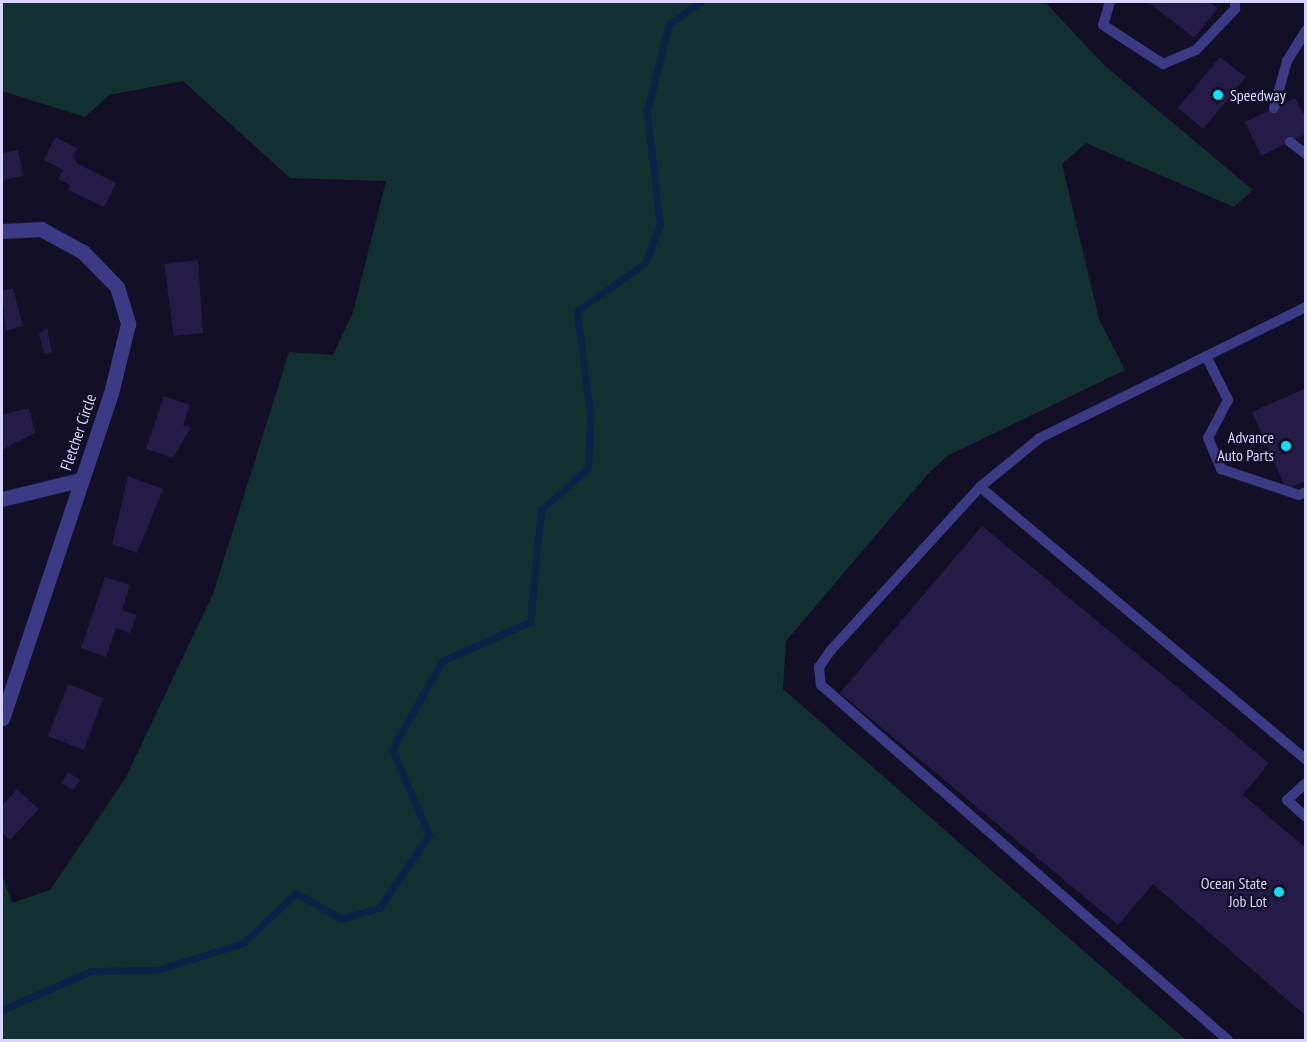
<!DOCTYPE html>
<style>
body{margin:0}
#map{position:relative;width:1307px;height:1042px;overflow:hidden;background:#130f26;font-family:"PT Sans Narrow",sans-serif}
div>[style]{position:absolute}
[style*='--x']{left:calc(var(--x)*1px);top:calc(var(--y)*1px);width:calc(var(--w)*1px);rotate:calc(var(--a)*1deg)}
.green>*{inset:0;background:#12302f}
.stream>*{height:7px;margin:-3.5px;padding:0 3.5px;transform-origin:3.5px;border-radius:3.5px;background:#0c2248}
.building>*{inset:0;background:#241b47}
.service>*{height:10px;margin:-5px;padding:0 5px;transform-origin:5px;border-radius:5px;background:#3d3a85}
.minor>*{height:15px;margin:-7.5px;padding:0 7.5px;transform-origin:7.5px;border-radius:7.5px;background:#3d3a85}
.dots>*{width:16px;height:16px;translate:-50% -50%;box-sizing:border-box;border:3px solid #130f26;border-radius:50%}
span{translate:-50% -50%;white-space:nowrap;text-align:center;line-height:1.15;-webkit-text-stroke:4.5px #130f26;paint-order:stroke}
.poi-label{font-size:16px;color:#d9d4ff}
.left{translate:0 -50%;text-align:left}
.right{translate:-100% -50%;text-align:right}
.street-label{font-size:16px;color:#d9d4ff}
.frame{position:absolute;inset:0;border:3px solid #d9d4ff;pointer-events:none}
</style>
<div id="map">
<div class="green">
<i style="clip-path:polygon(2px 2px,1045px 2px,1104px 65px,1253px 190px,1234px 207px,1086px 143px,1062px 164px,1099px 319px,1125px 370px,947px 456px,927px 475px,786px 641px,783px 689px,1186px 1040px,2px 1040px,2px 874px,12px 903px,50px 890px,125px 779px,213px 594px,289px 352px,333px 355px,353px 312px,386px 181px,290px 178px,183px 81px,109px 95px,85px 117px,2px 91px)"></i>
</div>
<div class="stream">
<i style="--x:2;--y:1010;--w:97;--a:-23.7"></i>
<i style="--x:91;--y:971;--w:66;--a:-0.9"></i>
<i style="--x:157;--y:970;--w:90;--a:-17.4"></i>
<i style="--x:243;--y:943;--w:73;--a:-43.3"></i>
<i style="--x:296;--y:893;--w:53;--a:29.5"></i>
<i style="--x:342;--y:919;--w:39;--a:-17"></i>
<i style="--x:379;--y:908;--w:88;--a:-55.6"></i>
<i style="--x:429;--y:835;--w:94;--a:-113.3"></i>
<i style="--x:392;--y:749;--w:101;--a:-60.4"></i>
<i style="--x:442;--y:661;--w:96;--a:-23.9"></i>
<i style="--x:530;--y:622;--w:113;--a:-84.4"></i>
<i style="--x:541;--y:510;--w:63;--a:-41.8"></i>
<i style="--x:588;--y:468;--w:54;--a:-87.9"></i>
<i style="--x:590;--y:414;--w:104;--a:-97.2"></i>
<i style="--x:577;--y:311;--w:83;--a:-35.2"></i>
<i style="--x:645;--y:263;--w:41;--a:-68.5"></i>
<i style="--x:660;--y:225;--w:114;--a:-96.6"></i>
<i style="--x:647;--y:112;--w:91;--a:-76"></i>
<i style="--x:669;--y:24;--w:38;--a:-35"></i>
</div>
<div class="building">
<i style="clip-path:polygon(1148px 2px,1209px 2px,1218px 8px,1194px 38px)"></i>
<i style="clip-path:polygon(1220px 57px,1246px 77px,1203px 129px,1178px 108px)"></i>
<i style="clip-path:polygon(1295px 98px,1306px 119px,1306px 134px,1261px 156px,1245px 122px)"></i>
<i style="clip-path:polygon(55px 137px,77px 148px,73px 157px,78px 164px,116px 183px,104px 207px,68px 190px,70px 185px,58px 179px,63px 170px,44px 160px)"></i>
<i style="clip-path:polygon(18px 150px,23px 176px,2px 180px,2px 153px)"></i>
<i style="clip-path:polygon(198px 260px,203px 333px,174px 336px,164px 264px)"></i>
<i style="clip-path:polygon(13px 288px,23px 326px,6px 331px,2px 291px)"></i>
<i style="clip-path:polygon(47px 328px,52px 352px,44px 354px,39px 334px)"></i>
<i style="clip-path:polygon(1306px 388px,1306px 481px,1286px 489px,1252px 412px)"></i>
<i style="clip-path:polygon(164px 396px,190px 405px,183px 425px,191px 427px,173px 458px,146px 449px)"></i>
<i style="clip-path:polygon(29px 408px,35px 433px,2px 450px,2px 415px)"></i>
<i style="clip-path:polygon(128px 476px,163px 489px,137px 553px,112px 544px)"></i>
<i style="clip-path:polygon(982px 526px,1269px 763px,1243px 795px,1306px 848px,1306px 1016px,1153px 884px,1118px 925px,840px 693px)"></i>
<i style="clip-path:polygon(105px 577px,130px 585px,122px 610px,137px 615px,130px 633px,116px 628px,106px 657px,81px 648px)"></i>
<i style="clip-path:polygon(68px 684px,103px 698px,84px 750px,48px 736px)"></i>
<i style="clip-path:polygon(68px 772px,80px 780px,73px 790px,61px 783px)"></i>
<i style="clip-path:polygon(17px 789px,39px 809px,10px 840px,2px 832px,2px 806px)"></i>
</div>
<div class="service">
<i style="--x:1110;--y:2;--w:24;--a:107"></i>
<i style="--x:1103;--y:25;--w:72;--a:33"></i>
<i style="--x:1163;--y:64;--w:36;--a:-23"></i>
<i style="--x:1196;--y:50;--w:57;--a:-46.4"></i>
<i style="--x:1235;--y:9;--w:7;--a:-90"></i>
<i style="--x:1274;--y:108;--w:49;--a:-74.5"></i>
<i style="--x:1287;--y:61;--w:36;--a:-58"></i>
<i style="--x:1290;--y:142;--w:20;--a:37"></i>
<i style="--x:1306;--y:307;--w:297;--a:153.8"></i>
<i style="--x:1040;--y:438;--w:77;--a:140.8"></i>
<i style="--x:980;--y:487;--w:425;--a:39.9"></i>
<i style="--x:1206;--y:356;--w:49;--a:63.4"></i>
<i style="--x:1228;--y:400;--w:43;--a:117.8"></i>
<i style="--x:1208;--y:438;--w:34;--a:67"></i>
<i style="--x:1221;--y:469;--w:82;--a:18.4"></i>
<i style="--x:1299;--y:495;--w:8;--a:-23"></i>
<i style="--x:980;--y:487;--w:221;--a:132.4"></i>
<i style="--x:831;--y:650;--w:21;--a:125"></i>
<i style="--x:819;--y:667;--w:18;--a:84"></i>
<i style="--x:821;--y:685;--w:540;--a:41.1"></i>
<i style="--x:1306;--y:783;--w:25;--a:138"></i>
<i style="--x:1287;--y:800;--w:25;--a:42"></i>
</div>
<div class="minor">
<i style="--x:2;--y:231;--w:39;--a:-3"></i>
<i style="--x:41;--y:229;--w:48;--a:28.7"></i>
<i style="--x:83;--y:252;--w:49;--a:45.8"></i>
<i style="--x:117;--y:287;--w:39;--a:73"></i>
<i style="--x:128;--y:324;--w:71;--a:103.8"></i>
<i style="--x:111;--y:393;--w:343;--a:108.5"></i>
<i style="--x:2;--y:499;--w:80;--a:-13.7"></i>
</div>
<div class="dots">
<i style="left:1218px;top:95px;background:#00e5ff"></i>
<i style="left:1286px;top:446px;background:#00e5ff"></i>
<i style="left:1279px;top:892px;background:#00e5ff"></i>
</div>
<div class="poi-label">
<span class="left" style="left:1230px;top:95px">Speedway</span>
<span class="right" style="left:1274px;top:446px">Advance<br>Auto Parts</span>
<span class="right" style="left:1267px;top:892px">Ocean State<br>Job Lot</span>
</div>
<div class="street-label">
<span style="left:78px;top:432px;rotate:-71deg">Fletcher Circle</span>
</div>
<div class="frame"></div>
</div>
